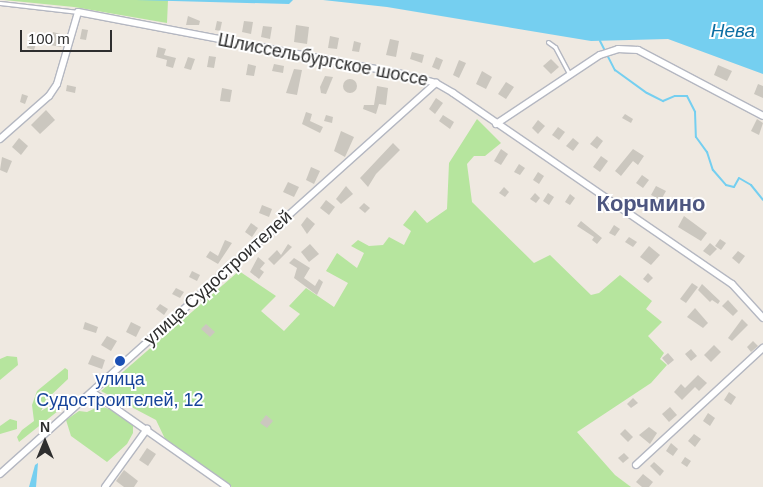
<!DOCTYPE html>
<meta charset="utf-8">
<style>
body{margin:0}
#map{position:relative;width:763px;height:487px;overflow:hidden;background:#efe9e1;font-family:Arial,sans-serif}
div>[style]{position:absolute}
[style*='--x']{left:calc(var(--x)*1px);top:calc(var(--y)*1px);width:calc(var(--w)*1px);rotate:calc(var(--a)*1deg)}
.green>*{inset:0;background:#b6e59e}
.water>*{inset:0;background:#75cff0}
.stream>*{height:2px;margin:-1px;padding:0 1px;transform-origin:1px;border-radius:1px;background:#75cff0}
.building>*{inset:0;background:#cbc7bf}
.round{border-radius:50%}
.roads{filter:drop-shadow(1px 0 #b4b7c1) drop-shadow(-1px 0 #b4b7c1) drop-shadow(0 1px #b4b7c1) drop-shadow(0 -1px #b4b7c1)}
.service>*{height:3px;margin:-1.5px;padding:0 1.5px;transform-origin:1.5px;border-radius:1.5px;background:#fff}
.minor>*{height:6px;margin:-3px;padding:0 3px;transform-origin:3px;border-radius:3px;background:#fff}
.dots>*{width:14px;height:14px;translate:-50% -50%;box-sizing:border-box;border:2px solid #fff;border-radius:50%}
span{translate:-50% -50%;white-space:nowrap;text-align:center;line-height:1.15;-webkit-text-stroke:4px #fff;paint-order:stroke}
.street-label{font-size:18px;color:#2e2e2e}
.transit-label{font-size:18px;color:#164399}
.water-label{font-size:19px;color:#0d6fa3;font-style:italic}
.district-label{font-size:22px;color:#4d5680;font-weight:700}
.north{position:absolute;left:20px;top:417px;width:50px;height:50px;-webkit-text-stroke:4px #fff;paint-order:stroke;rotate:0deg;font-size:14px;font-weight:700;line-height:20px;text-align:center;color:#2e2e2e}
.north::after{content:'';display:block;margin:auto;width:18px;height:22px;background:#2e2e2e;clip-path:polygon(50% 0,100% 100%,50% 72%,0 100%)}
.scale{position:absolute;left:20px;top:30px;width:92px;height:22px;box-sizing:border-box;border:2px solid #2e2e2e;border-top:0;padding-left:6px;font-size:15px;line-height:18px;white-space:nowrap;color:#2e2e2e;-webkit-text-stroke:4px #fff;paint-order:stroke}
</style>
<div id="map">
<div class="green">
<i style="clip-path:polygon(4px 0,168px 0,167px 23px,74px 7px)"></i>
<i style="clip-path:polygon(477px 119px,501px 143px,485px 156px,474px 156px,467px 164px,472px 202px,534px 263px,550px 255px,591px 295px,599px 293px,620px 275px,652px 301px,646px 309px,662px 322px,648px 336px,664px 353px,660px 359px,667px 365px,651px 383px,577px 432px,615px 475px,631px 487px,232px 487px,167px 443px,156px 420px,101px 391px,239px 271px,276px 296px,261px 311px,284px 331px,300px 314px,289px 306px,306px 288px,334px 307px,348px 283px,326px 271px,337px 253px,357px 268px,364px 253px,351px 246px,358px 240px,369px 246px,383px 245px,389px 237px,404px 245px,411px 231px,403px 225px,415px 210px,427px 223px,447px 209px,449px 163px)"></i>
<i style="clip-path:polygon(7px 356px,17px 357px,18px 365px,0 380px,0 359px)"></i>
<i style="clip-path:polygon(65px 368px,68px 370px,68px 379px,48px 398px,41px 411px,60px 400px,65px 403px,63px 407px,19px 442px,17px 437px,22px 430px,34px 421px,32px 405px,37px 391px)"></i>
<i style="clip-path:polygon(100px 406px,118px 412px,133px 424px,133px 433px,127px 444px,107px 462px,71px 436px,66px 420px,79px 411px,87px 412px)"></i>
<i style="clip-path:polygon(10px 419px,17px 421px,17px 429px,0 434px,0 426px)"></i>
</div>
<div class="water">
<i style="clip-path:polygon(136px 0,293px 0,289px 4px)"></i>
<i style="clip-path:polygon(323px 0,763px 0,763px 74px,668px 39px,591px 41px,387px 7px)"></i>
<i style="clip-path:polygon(38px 463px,36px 487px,29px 487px,35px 465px)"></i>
</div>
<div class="stream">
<i style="--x:600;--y:41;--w:33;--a:63"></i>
<i style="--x:615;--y:70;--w:39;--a:36"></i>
<i style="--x:647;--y:93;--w:18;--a:27"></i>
<i style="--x:663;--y:101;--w:13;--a:-23"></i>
<i style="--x:675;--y:96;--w:12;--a:0"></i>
<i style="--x:687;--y:96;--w:18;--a:63"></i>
<i style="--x:695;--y:112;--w:25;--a:88"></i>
<i style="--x:696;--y:137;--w:19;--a:54"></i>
<i style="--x:707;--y:152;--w:19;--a:72"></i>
<i style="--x:713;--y:170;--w:20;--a:49"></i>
<i style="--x:726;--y:185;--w:8;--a:14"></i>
<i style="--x:734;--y:187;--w:10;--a:-61"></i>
<i style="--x:739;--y:178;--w:14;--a:30"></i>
<i style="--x:751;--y:185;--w:19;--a:51"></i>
</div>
<div class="building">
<i style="clip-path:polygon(188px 16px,200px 21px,199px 25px,186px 25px)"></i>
<i style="clip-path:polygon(217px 21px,222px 22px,220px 31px,215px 30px)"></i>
<i style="clip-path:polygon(244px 21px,253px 22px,251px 34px,242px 32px)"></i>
<i style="clip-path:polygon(296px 25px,309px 27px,307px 44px,294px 42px)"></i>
<i style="clip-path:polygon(263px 26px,272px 27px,270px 39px,261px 37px)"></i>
<i style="clip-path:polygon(82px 29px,88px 30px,86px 40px,80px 39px)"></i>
<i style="clip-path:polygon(53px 32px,64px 35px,61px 47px,50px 45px)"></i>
<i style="clip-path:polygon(30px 36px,38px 38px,34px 50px,27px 48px)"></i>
<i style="clip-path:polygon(330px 36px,339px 38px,337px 49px,328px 48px)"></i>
<i style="clip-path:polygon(390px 39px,399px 41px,396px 57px,386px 55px)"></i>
<i style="clip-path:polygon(354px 41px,361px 43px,359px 52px,352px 51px)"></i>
<i style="clip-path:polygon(158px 47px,166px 49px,164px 55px,176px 58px,173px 68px,166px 66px,167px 60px,156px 57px)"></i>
<i style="clip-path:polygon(412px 52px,424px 55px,422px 63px,410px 59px)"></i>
<i style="clip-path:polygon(209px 56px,216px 57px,214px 68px,207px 67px)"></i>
<i style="clip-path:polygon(188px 57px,195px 59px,191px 70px,184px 68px)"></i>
<i style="clip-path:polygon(436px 57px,443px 60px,439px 70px,432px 67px)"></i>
<i style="clip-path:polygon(551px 59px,559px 67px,551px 74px,543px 66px)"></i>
<i style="clip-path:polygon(459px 60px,466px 63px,459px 78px,453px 75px)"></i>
<i style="clip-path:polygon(248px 64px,256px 66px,254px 76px,246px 75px)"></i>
<i style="clip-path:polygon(274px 64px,284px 66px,283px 73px,272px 71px)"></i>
<i style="clip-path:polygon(718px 65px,732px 71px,727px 81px,714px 75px)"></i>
<i style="clip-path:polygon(294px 69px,302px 70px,297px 95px,286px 93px)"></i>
<i style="clip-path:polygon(482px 71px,492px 77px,486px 89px,476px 84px)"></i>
<i style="clip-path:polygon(325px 76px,333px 77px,326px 94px,321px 93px,320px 87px)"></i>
<i class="round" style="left:343px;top:79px;width:14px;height:14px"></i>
<i style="clip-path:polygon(506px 82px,514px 87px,506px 99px,498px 94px)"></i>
<i style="clip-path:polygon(758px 84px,763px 86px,763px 98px,754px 94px)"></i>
<i style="clip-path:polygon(67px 85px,76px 87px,75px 93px,66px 91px)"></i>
<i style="clip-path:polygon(377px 86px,388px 88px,386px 105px,379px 104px,376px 114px,363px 109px,364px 105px,374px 105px)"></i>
<i style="clip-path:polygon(222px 88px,232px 90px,230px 102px,220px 101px)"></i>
<i style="clip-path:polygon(22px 94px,28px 96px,25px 104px,20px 102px)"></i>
<i style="clip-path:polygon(436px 98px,443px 103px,435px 114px,429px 109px)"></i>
<i style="clip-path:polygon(46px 110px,55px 120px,40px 134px,31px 125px)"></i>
<i style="clip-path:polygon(306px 112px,312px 114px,310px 121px,323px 127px,320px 133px,302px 124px)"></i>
<i style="clip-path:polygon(625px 114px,633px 119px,631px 123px,622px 118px)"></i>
<i style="clip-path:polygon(326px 115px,333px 117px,332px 123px,324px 121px)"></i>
<i style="clip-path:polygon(443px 115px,454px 122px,450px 129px,439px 121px)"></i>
<i style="clip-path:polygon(757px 119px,763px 123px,759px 135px,751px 131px)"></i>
<i style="clip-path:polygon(538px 120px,545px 126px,538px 134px,532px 128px)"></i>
<i style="clip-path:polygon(558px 127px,565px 132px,559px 140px,552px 135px)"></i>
<i style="clip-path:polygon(341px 131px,354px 137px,345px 157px,334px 151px)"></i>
<i style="clip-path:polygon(597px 136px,603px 141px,597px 149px,590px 144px)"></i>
<i style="clip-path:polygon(19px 138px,28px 146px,21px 155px,12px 147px)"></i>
<i style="clip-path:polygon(573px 138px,579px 143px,573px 151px,566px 146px)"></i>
<i style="clip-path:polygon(393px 143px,400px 150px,376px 174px,368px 187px,360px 178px)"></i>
<i style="clip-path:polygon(501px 149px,508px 154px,501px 165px,494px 161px)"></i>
<i style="clip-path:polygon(633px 149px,644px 156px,638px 165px,633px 161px,621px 176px,615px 171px)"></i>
<i style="clip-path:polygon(601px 156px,608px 161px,600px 172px,593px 167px)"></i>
<i style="clip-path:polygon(2px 157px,12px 161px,7px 173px,0 170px)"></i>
<i style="clip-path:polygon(519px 164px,525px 168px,520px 175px,514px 172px)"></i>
<i style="clip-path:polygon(311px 167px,320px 171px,314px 184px,306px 180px)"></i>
<i style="clip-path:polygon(538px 172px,544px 176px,539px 184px,533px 180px)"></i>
<i style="clip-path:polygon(642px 175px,649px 180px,643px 188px,636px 183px)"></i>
<i style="clip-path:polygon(288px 182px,299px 187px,294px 197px,283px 192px)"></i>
<i style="clip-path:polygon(346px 186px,353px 194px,341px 204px,336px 199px)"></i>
<i style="clip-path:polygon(656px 186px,666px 191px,661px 200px,651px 195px)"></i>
<i style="clip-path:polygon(504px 187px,509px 192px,505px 197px,499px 193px)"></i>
<i style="clip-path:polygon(535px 193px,540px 198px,536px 203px,530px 199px)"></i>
<i style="clip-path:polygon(548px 193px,554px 197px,549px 205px,543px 201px)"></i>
<i style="clip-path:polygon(570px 194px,575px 198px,570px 205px,565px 202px)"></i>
<i style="clip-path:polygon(326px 200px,335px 207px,329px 215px,320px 208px)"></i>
<i style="clip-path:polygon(364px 203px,370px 208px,365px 213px,359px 208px)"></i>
<i style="clip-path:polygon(262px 205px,272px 209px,269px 217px,259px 213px)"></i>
<i style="clip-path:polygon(684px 216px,707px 233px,701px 241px,678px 227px)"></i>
<i style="clip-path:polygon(307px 217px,315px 224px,307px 234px,301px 225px)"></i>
<i style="clip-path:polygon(581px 221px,602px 238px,597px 244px,592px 240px,594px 237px,577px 226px)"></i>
<i style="clip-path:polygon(251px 223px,258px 228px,252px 237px,245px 232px)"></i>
<i style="clip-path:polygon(614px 225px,620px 229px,615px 236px,609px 233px)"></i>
<i style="clip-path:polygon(629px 237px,637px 242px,633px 247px,625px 242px)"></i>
<i style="clip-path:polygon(720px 239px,726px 243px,721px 250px,715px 246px)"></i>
<i style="clip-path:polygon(225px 240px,232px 243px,218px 264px,206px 257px,210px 251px,218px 256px)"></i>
<i style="clip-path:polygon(710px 243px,717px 249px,710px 256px,703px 251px)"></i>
<i style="clip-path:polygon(288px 244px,292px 247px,274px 265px,268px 259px,277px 250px,281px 255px)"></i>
<i style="clip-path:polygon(310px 244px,319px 254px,309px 262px,301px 252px)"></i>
<i style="clip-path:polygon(649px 246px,660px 255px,651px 265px,640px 257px)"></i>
<i style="clip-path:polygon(738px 251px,745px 256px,739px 264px,732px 258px)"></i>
<i style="clip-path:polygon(258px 257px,265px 263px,260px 269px,264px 272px,259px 279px,250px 272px)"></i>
<i style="clip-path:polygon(294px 258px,310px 268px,304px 278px,315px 286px,319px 279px,323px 282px,317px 295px,294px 278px,297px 268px,289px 263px)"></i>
<i style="clip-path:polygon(192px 271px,200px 275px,197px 281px,189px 277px)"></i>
<i style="clip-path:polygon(648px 273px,653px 278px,648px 283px,643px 279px)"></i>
<i style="clip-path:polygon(692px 283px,698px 287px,686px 303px,680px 299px)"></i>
<i style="clip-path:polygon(702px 284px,720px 301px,718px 304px,712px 300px,710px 302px,698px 290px)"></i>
<i style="clip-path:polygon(176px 288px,184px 292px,180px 298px,172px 294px)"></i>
<i style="clip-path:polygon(728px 300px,738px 311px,733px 316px,722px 306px)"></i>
<i style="clip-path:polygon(160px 304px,168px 309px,164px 315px,156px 309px)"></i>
<i style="clip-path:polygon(695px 308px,708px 323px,703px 328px,687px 317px)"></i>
<i style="clip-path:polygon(742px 319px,748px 325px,732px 341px,728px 338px)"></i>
<i style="clip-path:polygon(85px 322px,98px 327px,96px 333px,83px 329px)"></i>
<i style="clip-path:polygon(131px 322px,141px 327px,136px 337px,126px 332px)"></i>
<i style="clip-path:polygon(206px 324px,215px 332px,210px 337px,201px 329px)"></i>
<i style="clip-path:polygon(107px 336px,117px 341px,111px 351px,101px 345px)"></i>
<i style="clip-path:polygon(753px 341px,758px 346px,751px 352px,747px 347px)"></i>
<i style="clip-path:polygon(714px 345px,721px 352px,711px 362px,704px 355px)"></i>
<i style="clip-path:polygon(691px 349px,697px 356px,691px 361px,685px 354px)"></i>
<i style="clip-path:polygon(668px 353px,674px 360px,668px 365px,662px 358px)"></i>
<i style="clip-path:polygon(92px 355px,105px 360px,102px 369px,88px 364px)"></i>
<i style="clip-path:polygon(698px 375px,707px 383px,699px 391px,695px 387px,682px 400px,674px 392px,681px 384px,685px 388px)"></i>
<i style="clip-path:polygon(729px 392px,736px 397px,731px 405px,724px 400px)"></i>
<i style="clip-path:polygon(633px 398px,638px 403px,631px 408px,627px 404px)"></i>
<i style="clip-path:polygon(670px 407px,677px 415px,669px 422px,662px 414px)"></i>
<i style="clip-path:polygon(708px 413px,715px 418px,710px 426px,703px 421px)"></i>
<i style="clip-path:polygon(266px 415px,273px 421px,267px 428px,260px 423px)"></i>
<i style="clip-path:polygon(649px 427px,657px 433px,650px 444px,639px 435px)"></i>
<i style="clip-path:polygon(625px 429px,633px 437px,628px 442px,620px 434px)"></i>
<i style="clip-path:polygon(694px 434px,701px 439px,695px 447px,688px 441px)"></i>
<i style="clip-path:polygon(671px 443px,678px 449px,673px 456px,666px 451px)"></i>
<i style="clip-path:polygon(147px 448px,156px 454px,148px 466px,139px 460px)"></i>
<i style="clip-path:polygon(624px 453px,629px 458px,623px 463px,618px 458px)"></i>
<i style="clip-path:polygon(685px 457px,691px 461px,687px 467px,681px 463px)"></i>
<i style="clip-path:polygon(654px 462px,664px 471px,660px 476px,650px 466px)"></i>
<i style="clip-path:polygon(124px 470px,138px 481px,134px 487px,124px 487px,116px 481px)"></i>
<i style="clip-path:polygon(643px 474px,653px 482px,649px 487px,642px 487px,636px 482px)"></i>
</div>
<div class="roads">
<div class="service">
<i style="--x:0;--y:3;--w:79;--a:6.6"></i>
<i style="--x:548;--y:42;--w:9;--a:36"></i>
<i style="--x:555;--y:47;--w:32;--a:62"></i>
</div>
<div class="minor">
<i style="--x:496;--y:124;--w:125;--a:-33.6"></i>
<i style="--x:600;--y:55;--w:19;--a:-18"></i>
<i style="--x:618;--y:49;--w:20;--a:3"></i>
<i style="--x:638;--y:50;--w:141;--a:27.8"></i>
<i style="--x:0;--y:139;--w:65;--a:-41.3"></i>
<i style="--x:49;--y:96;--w:14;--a:-56"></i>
<i style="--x:57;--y:84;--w:75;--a:-73.7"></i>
<i style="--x:78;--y:12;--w:322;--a:10.8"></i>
<i style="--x:394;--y:72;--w:43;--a:14.7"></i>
<i style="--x:436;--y:83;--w:20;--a:30"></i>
<i style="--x:453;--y:93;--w:338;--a:34.4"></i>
<i style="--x:732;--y:284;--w:46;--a:47.6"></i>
<i style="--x:92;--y:392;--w:165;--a:35.1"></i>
<i style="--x:636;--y:465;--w:173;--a:-42.7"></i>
<i style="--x:0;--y:474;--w:586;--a:-41.89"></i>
<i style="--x:105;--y:487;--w:72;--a:-54.1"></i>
</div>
</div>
<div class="dots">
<i style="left:120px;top:361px;background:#1a4fb4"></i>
</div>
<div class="street-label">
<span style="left:323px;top:60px;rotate:11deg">Шлиссельбургское шоссе</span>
<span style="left:218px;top:278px;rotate:-42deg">улица Судостроителей</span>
</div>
<div class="transit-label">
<span style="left:120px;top:390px">улица<br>Судостроителей, 12</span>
</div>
<div class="water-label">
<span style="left:733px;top:31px">Нева</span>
</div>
<div class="district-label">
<span style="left:651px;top:204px">Корчмино</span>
</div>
<div class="north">N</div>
<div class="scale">100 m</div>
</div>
